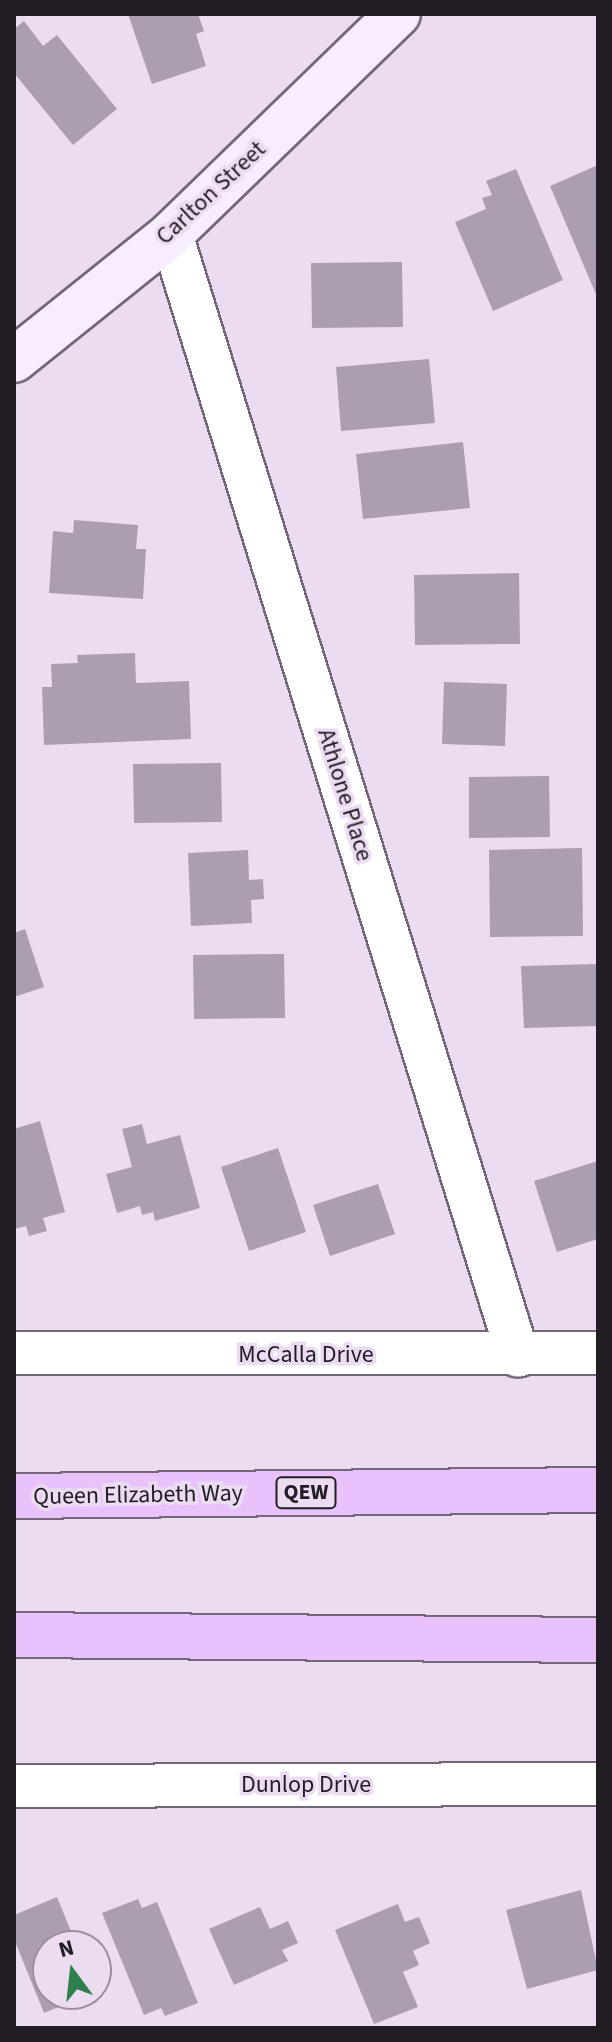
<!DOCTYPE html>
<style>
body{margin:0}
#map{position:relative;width:612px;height:2042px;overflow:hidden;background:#ebdcf1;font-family:"Source Sans 3",sans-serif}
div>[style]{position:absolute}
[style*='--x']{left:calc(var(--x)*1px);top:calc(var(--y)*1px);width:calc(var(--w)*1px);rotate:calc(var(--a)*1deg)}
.building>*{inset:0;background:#ac9eb2}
.roads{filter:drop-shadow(2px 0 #736679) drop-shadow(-2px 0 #736679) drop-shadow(0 2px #736679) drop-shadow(0 -2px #736679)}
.street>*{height:42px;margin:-21px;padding:0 21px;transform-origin:21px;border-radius:21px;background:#fff}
.secondary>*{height:44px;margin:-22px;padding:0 22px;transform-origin:22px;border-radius:22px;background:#f8edfe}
.highway>*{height:44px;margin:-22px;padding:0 22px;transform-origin:22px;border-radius:22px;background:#e9c2fc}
span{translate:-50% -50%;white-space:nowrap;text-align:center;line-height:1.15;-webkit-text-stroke:7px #ebdcf1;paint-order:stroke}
.shield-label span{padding:2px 6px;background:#ebdcf1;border:2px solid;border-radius:6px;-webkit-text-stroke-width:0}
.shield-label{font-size:22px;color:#221c24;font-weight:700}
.street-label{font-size:24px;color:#221c24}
.frame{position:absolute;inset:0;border:16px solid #221c24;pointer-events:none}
.north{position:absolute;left:32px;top:1930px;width:80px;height:80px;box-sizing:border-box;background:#ebdcf1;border:2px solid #9b8f9f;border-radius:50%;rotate:345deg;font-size:22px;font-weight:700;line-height:32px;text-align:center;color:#221c24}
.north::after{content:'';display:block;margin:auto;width:28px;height:36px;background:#2f7e4e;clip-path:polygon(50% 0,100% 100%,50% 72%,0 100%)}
</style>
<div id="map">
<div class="building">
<i style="clip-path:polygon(128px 14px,198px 14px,204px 31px,196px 34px,206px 66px,152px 84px)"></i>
<i style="clip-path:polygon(24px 21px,43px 46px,57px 35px,117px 109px,73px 145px,14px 73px,14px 29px)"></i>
<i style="clip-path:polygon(598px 165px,598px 299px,550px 186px)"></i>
<i style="clip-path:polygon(516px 169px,563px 280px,493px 311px,455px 222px,486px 209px,482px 198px,492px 195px,486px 181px)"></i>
<i style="clip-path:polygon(402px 262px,403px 327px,312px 328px,311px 263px)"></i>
<i style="clip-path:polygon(429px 359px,435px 423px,341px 431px,336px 367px)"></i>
<i style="clip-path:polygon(463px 442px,470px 508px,363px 519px,356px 454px)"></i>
<i style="clip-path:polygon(74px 520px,138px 525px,136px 549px,146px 549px,143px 599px,49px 593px,53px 531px,73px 533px)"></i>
<i style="clip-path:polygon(519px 573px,520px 644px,415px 645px,414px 575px)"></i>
<i style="clip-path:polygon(135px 653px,136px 683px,189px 681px,191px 739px,44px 745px,42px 687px,52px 687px,51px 664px,78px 663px,77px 655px)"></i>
<i style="clip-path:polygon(444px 682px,507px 684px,505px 746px,442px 744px)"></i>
<i style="clip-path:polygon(221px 763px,222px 822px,134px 823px,133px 764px)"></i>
<i style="clip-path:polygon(549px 776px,550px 837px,469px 838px,469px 777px)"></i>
<i style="clip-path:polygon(582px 848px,583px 936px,490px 937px,489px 850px)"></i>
<i style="clip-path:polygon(248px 850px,249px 880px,263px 879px,264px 899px,251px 900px,252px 923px,191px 926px,188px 853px)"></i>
<i style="clip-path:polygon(25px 929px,44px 987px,14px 997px,14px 933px)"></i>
<i style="clip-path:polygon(284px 954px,285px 1018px,194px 1019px,193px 955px)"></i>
<i style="clip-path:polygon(598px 964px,598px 1026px,524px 1028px,521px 966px)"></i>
<i style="clip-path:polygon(40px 1121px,65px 1212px,43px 1218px,47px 1231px,29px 1236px,26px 1226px,14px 1229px,14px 1129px)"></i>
<i style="clip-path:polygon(142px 1124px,147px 1144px,180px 1135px,200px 1208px,155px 1221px,153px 1212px,142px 1215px,140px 1206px,117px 1213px,106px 1174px,132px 1167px,122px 1129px)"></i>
<i style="clip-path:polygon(278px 1148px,306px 1232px,249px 1251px,221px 1167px)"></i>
<i style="clip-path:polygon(598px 1161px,598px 1239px,557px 1252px,534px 1181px)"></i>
<i style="clip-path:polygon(378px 1184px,395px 1234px,330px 1256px,313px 1205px)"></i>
<i style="clip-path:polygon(581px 1890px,598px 1970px,527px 1989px,506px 1910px)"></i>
<i style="clip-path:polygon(57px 1897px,77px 1946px,48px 1946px,48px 1994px,91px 1994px,44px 2013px,14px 1939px,14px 1915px)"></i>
<i style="clip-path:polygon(138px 1899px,142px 1908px,157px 1902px,198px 2003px,165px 2016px,161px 2008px,144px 2015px,102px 1913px)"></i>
<i style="clip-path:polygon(398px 1904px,405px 1922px,419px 1917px,430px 1943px,413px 1951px,419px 1965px,403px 1972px,418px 2007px,374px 2024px,335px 1930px)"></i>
<i style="clip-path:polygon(260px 1907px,270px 1929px,288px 1921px,298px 1943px,282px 1950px,288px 1961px,234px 1985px,209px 1929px)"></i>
</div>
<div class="roads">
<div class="street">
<i style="--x:171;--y:234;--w:1174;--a:72.81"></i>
<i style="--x:14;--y:1353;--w:584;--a:0"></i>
<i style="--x:14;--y:1786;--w:584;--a:-0.2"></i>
</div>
<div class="secondary">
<i style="--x:14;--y:360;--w:201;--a:-38.7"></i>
<i style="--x:171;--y:234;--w:316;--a:-44.1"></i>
</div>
<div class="highway">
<i style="--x:14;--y:1496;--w:584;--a:-0.59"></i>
<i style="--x:14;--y:1635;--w:584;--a:0.49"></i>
</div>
</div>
<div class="shield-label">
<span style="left:306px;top:1493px">QEW</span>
</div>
<div class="street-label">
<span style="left:211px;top:193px;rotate:-43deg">Carlton Street</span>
<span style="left:345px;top:795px;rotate:73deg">Athlone Place</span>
<span style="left:306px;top:1355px">McCalla Drive</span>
<span style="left:138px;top:1495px;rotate:-1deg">Queen Elizabeth Way</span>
<span style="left:306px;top:1785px">Dunlop Drive</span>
</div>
<div class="frame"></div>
<div class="north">N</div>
</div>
